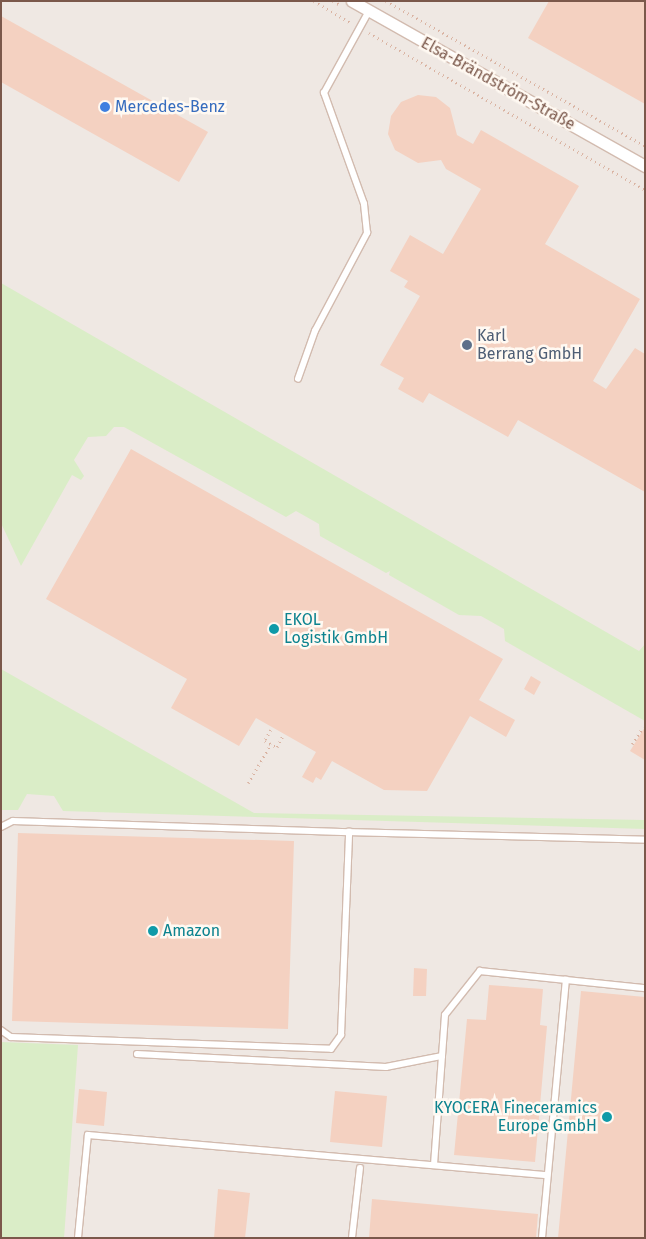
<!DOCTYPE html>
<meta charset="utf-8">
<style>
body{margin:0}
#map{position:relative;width:646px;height:1239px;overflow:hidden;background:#fef5eb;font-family:"Fira Sans",sans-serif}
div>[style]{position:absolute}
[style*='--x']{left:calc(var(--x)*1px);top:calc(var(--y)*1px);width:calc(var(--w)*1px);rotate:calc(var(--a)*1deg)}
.industrial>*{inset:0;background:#efe8e3}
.green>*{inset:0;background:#daedc7}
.building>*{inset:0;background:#f4d1c1}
.path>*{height:2.5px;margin-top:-1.25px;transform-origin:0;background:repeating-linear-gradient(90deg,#dab4a3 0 1px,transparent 0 5px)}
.roads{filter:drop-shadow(1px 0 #d2bbaf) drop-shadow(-1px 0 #d2bbaf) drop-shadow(0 1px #d2bbaf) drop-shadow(0 -1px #d2bbaf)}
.service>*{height:5.5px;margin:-2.75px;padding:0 2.75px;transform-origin:2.75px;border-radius:2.75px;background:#fff}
.minor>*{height:11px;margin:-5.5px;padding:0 5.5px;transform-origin:5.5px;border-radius:5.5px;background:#fff}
.dots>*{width:14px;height:14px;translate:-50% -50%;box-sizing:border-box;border:2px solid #fff9f2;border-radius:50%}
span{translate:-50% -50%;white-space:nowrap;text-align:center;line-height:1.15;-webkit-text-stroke:5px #fff9f2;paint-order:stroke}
.street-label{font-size:16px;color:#7b584b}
.shop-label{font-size:16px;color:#366cbe}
.left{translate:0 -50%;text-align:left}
.service-label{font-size:16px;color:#4e5e75}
.culture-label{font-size:16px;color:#0d838f}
.right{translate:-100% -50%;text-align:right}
.frame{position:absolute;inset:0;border:2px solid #7b584b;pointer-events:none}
</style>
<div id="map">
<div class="industrial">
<i style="clip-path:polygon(1px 1px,645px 1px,645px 644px,640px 651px,645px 653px,645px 1238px,1px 1238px)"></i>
</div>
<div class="green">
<i style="clip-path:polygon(1px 283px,639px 651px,645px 644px,645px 721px,505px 641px,504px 629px,481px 616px,459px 615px,389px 575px,390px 571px,386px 573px,320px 536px,319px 524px,296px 511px,286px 517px,124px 427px,114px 427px,106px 436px,88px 437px,74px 460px,84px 476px,81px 480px,72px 475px,21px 566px,1px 523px)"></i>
<i style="clip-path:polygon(1px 669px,254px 813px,645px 820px,645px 829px,63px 811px,54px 796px,27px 794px,18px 810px,1px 810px)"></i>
<i style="clip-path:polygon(1px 1042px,78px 1045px,64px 1238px,1px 1238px)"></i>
</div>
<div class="building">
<i style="clip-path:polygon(549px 1px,645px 1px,645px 104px,528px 38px)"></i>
<i style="clip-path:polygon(1px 16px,208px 132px,179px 182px,1px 82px)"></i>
<i style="clip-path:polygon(418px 95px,436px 97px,450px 108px,457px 135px,473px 144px,481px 130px,579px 186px,545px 244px,640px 299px,593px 381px,606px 389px,635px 348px,645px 354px,645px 492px,518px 420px,508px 437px,429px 393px,423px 403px,398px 389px,404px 378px,380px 365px,420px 296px,404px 287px,408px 281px,390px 271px,410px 235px,443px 254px,481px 189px,446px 169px,441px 160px,418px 163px,395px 150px,388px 134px,391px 116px,401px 102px)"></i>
<i style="clip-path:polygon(131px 449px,503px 659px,479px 700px,515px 720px,506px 737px,470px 716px,427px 791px,384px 790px,332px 761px,321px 780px,316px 777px,313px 783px,302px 777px,316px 752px,256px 718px,239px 746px,171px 708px,187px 679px,46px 599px)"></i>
<i style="clip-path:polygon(531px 676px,541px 682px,534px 695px,524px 689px)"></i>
<i style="clip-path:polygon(645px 727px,645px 760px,630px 751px)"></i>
<i style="clip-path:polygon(18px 833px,294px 841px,288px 1029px,12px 1021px)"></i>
<i style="clip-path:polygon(414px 968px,427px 969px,426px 996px,413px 996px)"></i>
<i style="clip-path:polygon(489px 985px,543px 989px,540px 1025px,547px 1026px,535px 1162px,454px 1155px,467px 1019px,486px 1020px)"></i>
<i style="clip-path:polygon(581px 991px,645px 997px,645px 1238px,558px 1238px)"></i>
<i style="clip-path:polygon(79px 1089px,107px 1092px,104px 1126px,76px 1123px)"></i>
<i style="clip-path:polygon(335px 1091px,387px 1096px,382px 1147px,330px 1142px)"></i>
<i style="clip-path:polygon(218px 1189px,250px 1193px,245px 1238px,214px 1238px)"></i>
<i style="clip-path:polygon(372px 1199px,538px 1214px,536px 1238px,369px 1238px)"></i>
</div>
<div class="path">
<i style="--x:314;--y:1;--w:43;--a:30.7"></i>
<i style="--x:333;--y:1;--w:9;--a:27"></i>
<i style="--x:386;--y:1;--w:297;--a:29.2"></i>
<i style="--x:369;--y:33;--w:318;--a:29.6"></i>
<i style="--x:271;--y:730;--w:13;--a:119"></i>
<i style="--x:265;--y:741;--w:13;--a:27"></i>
<i style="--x:277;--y:747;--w:13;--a:-63"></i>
<i style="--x:632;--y:744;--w:20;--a:-57"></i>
<i style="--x:248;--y:783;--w:45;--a:-59.5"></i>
</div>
<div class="roads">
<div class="service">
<i style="--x:298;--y:379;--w:51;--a:-70.5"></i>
<i style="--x:315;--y:331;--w:111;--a:-62"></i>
<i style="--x:367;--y:233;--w:29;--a:-96"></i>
<i style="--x:364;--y:204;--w:118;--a:-109.8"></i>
<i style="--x:324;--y:93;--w:94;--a:-61.2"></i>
<i style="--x:1;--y:827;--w:13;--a:-27"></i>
<i style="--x:13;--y:821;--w:336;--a:1.9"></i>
<i style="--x:1;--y:1030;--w:12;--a:35"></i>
<i style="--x:11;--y:1037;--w:320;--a:2.1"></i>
<i style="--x:331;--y:1049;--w:17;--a:-54"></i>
<i style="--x:341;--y:1035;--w:203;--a:-87.7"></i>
<i style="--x:349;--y:832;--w:296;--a:1.5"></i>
<i style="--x:137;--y:1054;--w:249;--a:3"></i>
<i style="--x:386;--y:1067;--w:57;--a:-11.1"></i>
<i style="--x:434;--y:1165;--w:150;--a:-85.8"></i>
<i style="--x:445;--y:1015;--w:56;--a:-51.5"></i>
<i style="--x:480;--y:971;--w:166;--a:5.9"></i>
<i style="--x:78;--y:1238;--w:103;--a:-84.5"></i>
<i style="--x:88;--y:1135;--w:461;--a:5"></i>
<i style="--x:352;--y:1238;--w:70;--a:-83.5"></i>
<i style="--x:542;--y:1238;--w:259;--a:-84.7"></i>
</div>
<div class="minor">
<i style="--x:352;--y:1;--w:336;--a:29.4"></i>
</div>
</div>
<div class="dots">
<i style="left:105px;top:107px;background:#3f7fe0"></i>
<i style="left:467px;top:345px;background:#5c6f8a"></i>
<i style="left:274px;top:629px;background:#0f9aa8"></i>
<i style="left:153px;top:931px;background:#0f9aa8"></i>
<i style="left:607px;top:1117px;background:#0f9aa8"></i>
</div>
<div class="street-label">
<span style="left:498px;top:84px;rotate:29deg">Elsa-Brändström-Straße</span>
</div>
<div class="shop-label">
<span class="left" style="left:115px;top:107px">Mercedes-Benz</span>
</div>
<div class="service-label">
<span class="left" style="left:477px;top:345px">Karl<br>Berrang GmbH</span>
</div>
<div class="culture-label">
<span class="left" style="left:284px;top:629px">EKOL<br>Logistik GmbH</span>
<span class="left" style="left:163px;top:931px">Amazon</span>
<span class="right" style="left:597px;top:1117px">KYOCERA Fineceramics<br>Europe GmbH</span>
</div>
<div class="frame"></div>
</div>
